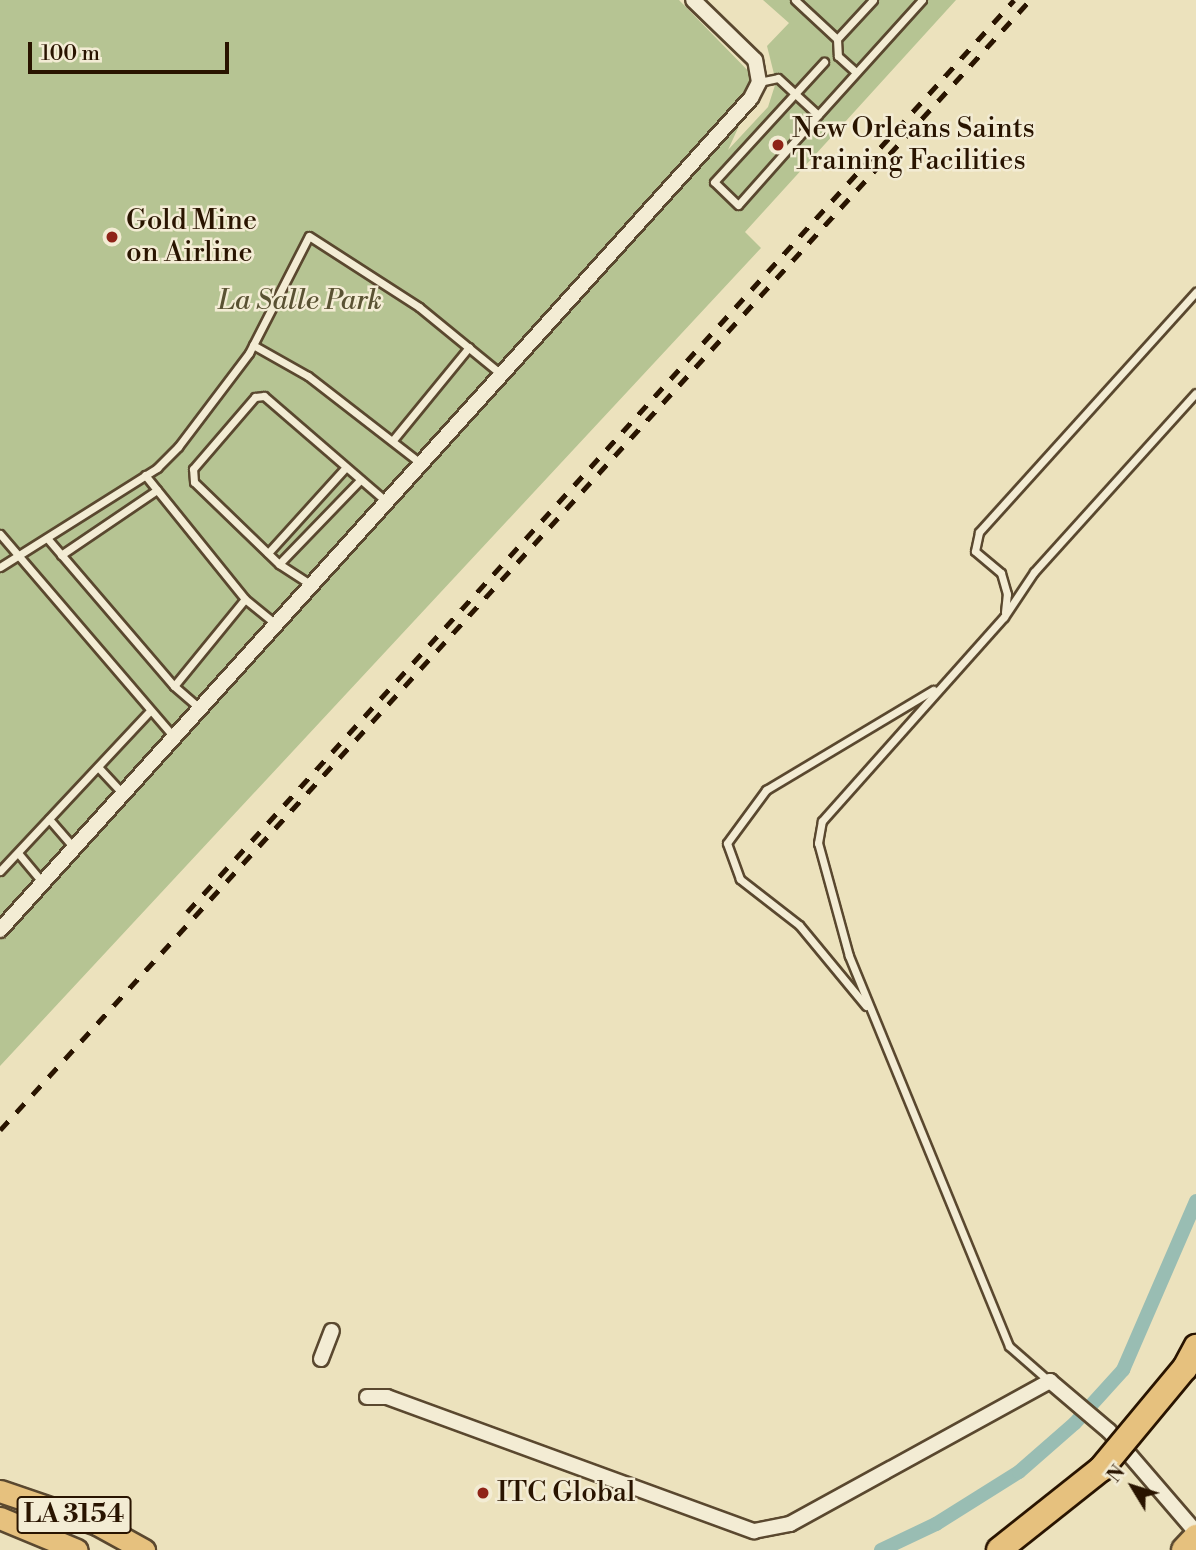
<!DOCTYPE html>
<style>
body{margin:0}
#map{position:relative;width:1196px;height:1550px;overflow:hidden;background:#ece2bd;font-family:"Libre Bodoni",serif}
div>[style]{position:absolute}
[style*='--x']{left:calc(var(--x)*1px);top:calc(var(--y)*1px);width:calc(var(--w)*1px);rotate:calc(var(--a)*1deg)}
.green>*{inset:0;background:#b6c493}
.canal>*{height:14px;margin:-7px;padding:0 7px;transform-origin:7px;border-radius:7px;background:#99bdb3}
.roads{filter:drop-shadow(2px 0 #5a482f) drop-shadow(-2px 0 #5a482f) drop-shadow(0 2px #5a482f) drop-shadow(0 -2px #5a482f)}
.lane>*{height:7px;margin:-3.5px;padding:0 3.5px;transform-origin:3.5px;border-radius:3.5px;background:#f3ecd4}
.street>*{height:14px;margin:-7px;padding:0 7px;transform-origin:7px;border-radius:7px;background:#f3ecd4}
.primary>*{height:21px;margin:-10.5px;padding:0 10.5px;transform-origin:10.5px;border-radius:10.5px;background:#e6c17e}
.highway>*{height:24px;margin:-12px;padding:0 12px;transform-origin:12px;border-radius:12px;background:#e6c17e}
.rail>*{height:4.5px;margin-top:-2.25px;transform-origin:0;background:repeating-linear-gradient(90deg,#291400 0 12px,transparent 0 24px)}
.bridges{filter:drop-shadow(2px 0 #291400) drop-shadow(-2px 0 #291400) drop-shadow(0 2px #291400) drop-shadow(0 -2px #291400)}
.highway-bridge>*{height:24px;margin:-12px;padding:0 12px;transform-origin:12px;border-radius:12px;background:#e6c17e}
.dots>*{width:19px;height:19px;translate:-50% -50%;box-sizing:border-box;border:4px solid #f3ecd4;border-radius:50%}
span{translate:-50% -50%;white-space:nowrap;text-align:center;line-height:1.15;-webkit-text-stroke:5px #f3ecd4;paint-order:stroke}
.shield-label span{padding:2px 5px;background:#f3ecd4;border:2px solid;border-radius:5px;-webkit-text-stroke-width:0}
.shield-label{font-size:26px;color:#291400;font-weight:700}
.poi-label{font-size:28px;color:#291400}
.left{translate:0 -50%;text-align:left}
.park-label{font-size:28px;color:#5a5233;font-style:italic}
.north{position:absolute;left:1098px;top:1452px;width:70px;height:70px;-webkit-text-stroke:5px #f3ecd4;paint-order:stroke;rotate:308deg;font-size:19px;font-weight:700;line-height:28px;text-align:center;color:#291400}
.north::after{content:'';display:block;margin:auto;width:24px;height:32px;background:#291400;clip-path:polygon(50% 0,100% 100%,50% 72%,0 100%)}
.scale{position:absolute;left:28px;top:42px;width:201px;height:32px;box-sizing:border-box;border:4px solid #291400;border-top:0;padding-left:9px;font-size:21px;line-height:24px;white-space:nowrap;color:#291400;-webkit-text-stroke:5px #f3ecd4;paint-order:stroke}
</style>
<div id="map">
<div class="green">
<i style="clip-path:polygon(0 0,679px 0,759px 82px,728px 150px,768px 107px,776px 82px,767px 46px,789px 23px,763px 0,956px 0,745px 232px,761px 248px,0 1066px)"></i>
</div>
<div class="canal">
<i style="--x:881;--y:1550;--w:61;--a:-25.3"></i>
<i style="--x:936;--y:1524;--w:98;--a:-32.1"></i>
<i style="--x:1019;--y:1472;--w:74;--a:-41.2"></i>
<i style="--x:1075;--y:1423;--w:72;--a:-47.8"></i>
<i style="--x:1123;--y:1370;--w:184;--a:-66.6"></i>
</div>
<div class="roads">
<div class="lane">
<i style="--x:795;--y:0;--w:57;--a:42.9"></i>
<i style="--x:837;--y:39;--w:17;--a:87"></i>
<i style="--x:838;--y:56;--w:24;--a:42"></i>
<i style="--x:837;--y:39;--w:53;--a:-47.3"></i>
<i style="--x:759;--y:82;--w:19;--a:-12"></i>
<i style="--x:778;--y:78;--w:54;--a:42.8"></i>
<i style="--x:818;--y:115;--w:155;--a:-47.9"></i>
<i style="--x:818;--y:115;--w:120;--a:131.6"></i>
<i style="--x:738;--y:205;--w:33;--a:-136"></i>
<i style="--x:714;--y:182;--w:163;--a:-47.5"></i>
<i style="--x:253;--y:345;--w:63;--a:29.4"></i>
<i style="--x:308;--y:376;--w:142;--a:37.8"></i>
<i style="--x:393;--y:440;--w:120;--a:-50.7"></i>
<i style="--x:145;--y:475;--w:159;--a:51.1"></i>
<i style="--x:245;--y:599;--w:41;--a:39.1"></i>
<i style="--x:0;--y:534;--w:269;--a:49.4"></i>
<i style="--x:47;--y:538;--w:195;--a:49.4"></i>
<i style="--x:174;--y:686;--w:35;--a:41"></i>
<i style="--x:268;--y:553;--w:115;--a:-47.8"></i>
<i style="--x:61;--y:555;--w:116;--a:-34.1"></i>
<i style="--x:279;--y:564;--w:117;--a:-46"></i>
<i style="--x:0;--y:567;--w:186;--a:-32.2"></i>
<i style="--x:157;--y:468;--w:30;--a:-45"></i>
<i style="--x:178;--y:447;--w:118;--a:-52.9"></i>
<i style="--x:249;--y:353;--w:131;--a:-62.9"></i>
<i style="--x:309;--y:236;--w:131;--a:32.8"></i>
<i style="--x:419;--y:307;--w:107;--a:39.3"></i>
<i style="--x:313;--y:586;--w:40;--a:-147.1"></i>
<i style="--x:279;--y:564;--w:118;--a:-136"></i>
<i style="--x:194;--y:482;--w:13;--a:-94"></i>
<i style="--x:193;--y:469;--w:95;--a:-49.3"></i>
<i style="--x:255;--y:397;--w:9;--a:-6"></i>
<i style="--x:264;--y:396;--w:164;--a:40.8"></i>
<i style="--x:1005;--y:612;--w:18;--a:-84"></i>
<i style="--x:1007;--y:594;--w:22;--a:-106"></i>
<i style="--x:1001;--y:573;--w:34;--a:-140"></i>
<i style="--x:975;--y:551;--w:19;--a:-78"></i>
<i style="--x:979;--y:532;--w:324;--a:-47.9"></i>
<i style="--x:174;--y:686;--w:112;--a:-50.8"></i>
<i style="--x:98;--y:767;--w:37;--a:47"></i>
<i style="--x:49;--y:819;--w:38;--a:49"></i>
<i style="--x:18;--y:853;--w:39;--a:50"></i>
<i style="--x:0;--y:871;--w:218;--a:-46.9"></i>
<i style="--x:866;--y:1006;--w:105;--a:-129.6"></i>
<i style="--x:799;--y:925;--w:75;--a:-142.1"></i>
<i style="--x:740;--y:879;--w:38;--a:-110"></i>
<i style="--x:727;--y:843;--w:66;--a:-53.7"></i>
<i style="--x:766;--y:790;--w:195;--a:-30.9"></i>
<i style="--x:1049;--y:1381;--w:53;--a:-138.8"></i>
<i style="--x:1009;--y:1346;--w:422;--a:-112.3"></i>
<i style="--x:849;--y:956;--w:117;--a:-105.3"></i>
<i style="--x:818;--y:843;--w:22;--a:-80"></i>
<i style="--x:822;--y:821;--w:273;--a:-48.3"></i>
<i style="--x:1004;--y:617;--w:54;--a:-56.3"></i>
<i style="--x:1034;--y:572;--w:241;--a:-47.9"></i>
</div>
<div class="street">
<i style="--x:0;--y:930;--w:1121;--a:-47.93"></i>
<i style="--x:751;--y:98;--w:18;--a:-63"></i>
<i style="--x:759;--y:82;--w:22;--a:-100"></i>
<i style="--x:755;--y:60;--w:86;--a:-135.9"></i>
<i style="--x:321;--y:1359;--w:30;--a:-69"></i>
<i style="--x:367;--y:1397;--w:20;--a:0"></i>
<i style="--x:387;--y:1397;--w:391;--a:20.1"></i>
<i style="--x:754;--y:1531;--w:37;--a:-11"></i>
<i style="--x:790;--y:1524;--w:297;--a:-28.8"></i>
<i style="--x:1050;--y:1381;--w:77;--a:40.3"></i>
<i style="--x:1109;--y:1431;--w:133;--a:49.3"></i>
</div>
<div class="primary">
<i style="--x:0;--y:1491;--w:102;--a:18.8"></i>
<i style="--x:97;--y:1524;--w:54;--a:29"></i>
<i style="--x:0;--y:1518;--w:83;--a:22.6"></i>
</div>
<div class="highway">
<i style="--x:1184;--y:1550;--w:18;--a:-47"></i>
</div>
</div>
<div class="rail">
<i style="--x:187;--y:912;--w:1231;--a:-47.8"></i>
<i style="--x:0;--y:1130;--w:1529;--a:-47.65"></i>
</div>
<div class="bridges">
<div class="highway-bridge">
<i style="--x:999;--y:1550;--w:130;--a:-38.5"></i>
<i style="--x:1101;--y:1469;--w:131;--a:-50.3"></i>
<i style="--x:1185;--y:1368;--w:24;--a:-62"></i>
</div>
</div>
<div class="dots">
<i style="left:778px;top:145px;background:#8f2418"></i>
<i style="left:112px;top:237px;background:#8f2418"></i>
<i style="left:483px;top:1493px;background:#8f2418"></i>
</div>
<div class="shield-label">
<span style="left:74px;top:1515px">LA 3154</span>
</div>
<div class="poi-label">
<span class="left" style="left:792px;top:145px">New Orleans Saints<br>Training Facilities</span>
<span class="left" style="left:126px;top:237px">Gold Mine<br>on Airline</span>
<span class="left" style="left:497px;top:1493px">ITC Global</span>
</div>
<div class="park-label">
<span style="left:300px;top:301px">La Salle Park</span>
</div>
<div class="north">N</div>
<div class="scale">100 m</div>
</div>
